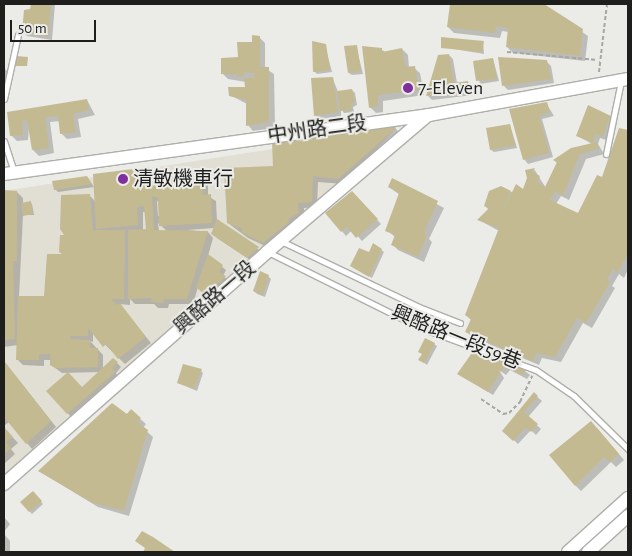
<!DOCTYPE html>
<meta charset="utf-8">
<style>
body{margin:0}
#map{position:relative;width:632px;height:556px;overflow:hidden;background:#ebebe7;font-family:"Alegreya Sans","Noto Sans TC",sans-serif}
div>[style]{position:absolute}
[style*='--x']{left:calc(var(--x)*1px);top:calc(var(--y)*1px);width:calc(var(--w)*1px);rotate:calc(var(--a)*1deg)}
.built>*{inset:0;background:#e1ded3}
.shadow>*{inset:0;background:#0003}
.building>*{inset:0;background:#c4ba91}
.path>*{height:2px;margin-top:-1px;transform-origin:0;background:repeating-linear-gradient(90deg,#a6a6a3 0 4px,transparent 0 6.5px)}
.roads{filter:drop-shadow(1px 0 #afaeaa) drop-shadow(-1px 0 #afaeaa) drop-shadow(0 1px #afaeaa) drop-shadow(0 -1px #afaeaa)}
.service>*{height:5px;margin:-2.5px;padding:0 2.5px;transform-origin:2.5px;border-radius:2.5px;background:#fff}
.tertiary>*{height:12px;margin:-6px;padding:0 6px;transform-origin:6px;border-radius:6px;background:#fff}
.dots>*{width:14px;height:14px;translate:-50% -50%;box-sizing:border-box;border:2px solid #ebebe7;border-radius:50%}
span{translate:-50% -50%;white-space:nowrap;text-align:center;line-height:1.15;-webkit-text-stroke:4px #ebebe7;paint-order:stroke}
.poi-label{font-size:20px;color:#1e1e1d}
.left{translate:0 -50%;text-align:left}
.street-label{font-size:20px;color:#1e1e1d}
.frame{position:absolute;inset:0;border:5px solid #1e1e1d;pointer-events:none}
.scale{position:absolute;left:10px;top:20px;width:86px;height:22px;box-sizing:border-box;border:2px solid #1e1e1d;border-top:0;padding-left:6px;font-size:15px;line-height:18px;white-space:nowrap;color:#1e1e1d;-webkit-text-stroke:4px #ebebe7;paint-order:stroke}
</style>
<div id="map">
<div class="built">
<i style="clip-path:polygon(394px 130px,375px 151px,4px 476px,4px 191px)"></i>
</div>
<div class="shadow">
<i style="clip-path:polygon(32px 4px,55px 4px,52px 40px,27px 36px,23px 32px)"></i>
<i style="clip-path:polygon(451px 4px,541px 4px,588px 36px,585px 61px,513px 53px,507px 47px,509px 32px,502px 31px,500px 38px,454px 33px,448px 27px)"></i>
<i style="clip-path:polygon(259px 37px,265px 43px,265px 68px,274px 74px,275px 128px,253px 131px,248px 125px,247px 104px,230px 95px,246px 88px,246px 82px,228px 79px,222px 73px)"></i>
<i style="clip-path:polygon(483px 42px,484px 54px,442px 47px)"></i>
<i style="clip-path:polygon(325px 45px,332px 72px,317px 74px,314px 71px)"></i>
<i style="clip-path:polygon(356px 46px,363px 74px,352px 75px,349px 73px)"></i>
<i style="clip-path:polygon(381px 49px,385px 52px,402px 49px,408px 55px,409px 68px,414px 68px,420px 73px,424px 95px,383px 101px,383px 112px,376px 113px,370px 107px)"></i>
<i style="clip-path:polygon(449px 55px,453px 59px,457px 83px,468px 82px,473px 95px,432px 100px,428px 96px,439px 57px)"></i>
<i style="clip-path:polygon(493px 59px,499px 81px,480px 84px,475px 62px)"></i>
<i style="clip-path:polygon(547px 62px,551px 66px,554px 83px,508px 90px,503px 85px)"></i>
<i style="clip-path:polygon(4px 68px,9px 73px,4px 101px)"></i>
<i style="clip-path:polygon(333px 79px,338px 92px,352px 90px,355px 93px,357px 105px,353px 107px,354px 112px,344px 113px,341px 109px,341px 116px,320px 119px,315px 115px)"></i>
<i style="clip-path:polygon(87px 100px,95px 115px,78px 119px,81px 137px,67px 139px,61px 133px,60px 121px,50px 122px,54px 153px,39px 156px,33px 150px,29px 127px,28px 140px,17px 141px,11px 135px,8px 113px)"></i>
<i style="clip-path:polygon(546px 103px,554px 116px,542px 119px,553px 157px,528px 164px,524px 159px,510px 110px)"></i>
<i style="clip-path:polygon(610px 117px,614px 121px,606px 140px,600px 138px,598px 144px,604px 154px,586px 159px,569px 200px,561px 196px,556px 204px,579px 215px,602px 179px,620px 129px,628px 131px,628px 269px,624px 278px,619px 274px,612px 286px,615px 288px,592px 328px,583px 323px,561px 362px,542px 358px,539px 365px,472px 337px,467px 332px,472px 321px,466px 315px,499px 231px,479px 220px,489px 210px,485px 206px,510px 192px,524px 191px,529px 178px,527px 171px,534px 169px,546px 188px,558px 164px,554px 160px,592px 144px,578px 136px)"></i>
<i style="clip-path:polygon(393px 125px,401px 135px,344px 184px,318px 182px,317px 207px,304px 208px,304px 219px,269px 248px,248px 238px,228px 223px,274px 167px)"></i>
<i style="clip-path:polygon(510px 125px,517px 148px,494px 152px,491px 150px)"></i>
<i style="clip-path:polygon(evenodd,148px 168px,154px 174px,155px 183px,202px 177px,208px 183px,208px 196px,216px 201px,217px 221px,262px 252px,252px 261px,217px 238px,215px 228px,187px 230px,208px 232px,213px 238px,208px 256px,226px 270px,223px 276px,229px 281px,210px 298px,198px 287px,193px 304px,169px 304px,168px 308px,158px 308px,154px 304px,135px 304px,130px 299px,130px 305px,119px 304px,151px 343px,125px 364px,93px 333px,93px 342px,90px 341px,103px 355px,103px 369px,113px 359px,121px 367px,116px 373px,118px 377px,72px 418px,48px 391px,82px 389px,100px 372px,62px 373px,51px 365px,51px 360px,44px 360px,44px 366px,23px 365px,17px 359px,18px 345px,4px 347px,4px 192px,17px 192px,23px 198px,23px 204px,32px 204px,34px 215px,23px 215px,19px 297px,45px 297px,64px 256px,60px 252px,66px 236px,89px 195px,96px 202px,148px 168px,157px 201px,159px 202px,160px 216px,158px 216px,157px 201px,148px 168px,143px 212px,146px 212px,147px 230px,143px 230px,143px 212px,148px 168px,158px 223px,167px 231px,159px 231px,158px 223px)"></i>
<i style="clip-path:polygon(89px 180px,94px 187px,58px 192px,55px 189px)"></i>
<i style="clip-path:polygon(392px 180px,444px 208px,429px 239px,432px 242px,424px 262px,398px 250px,392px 244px,395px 237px,387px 230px,400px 195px,389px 187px)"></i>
<i style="clip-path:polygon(352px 192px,381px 224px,362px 241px,352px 230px,346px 236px,327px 213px)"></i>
<i style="clip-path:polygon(381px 250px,384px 252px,372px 278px,355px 268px)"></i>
<i style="clip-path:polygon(268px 276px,271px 279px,265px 297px,257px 294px,254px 291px)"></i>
<i style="clip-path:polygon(434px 344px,437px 346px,427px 365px,420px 360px)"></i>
<i style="clip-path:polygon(475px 352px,525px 371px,530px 375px,527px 379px,510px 370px,506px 375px,499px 370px,504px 378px,493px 395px,459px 374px)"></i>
<i style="clip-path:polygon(4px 361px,56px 427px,32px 449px,9px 422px,4px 426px)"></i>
<i style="clip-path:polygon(201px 371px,203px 373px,197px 391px,178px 383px)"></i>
<i style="clip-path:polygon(534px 394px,542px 401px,528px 417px,541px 429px,536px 435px,531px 430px,518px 444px,504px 431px)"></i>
<i style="clip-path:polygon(131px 411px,146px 424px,143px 428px,153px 437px,129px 516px,98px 507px,39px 471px)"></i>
<i style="clip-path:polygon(4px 428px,18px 443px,11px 449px,15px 454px,4px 464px)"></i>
<i style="clip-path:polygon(597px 428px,624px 460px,616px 467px,611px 462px,581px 491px,575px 485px)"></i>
<i style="clip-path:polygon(33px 493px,43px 504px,32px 514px,22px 503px)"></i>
<i style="clip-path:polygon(4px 517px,10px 524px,4px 532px)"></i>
<i style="clip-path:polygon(4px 534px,10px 541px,10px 552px,4px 552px)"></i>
</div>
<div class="building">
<i style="clip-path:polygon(31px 4px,51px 4px,48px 37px,22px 32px,24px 10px,30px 9px)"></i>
<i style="clip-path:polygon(450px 4px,544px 4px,583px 29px,580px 56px,506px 47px,508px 28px,496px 26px,495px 33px,447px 27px)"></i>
<i style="clip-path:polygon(252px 35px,260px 36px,260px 67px,269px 67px,269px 122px,246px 126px,246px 100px,229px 96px,228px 87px,245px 87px,244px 78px,254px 78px,254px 73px,244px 72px,244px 76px,237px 77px,237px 74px,221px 74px,221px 58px,238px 57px,237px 42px,252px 42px)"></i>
<i style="clip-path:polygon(441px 37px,484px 41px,482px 52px,441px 48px)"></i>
<i style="clip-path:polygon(312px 41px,326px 44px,330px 70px,313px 72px)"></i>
<i style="clip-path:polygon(357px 45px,361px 71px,348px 73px,344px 46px)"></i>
<i style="clip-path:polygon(362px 46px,382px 48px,382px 52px,402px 48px,405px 67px,415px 66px,419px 90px,378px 95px,378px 106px,369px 108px)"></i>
<i style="clip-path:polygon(449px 54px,454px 83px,468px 81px,470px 91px,426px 96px,438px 55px)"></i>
<i style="clip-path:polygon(16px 56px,28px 57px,27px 66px,16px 66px)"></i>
<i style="clip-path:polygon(498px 57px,547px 60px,551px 79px,502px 86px)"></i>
<i style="clip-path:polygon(493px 58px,497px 79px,476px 81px,473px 61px)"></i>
<i style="clip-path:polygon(333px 77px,338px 112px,314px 116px,311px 78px)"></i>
<i style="clip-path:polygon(352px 89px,355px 102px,351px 104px,352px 110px,340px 111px,337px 91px)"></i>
<i style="clip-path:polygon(87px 99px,89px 110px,73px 114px,76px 132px,60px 134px,58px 116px,45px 117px,49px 148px,32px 150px,27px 120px,22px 121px,23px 135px,10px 136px,7px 112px)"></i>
<i style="clip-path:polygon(547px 102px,550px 112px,539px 115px,549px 153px,523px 160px,509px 109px)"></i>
<i style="clip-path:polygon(588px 105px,611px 116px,602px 137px,596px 134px,593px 143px,576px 136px)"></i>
<i style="clip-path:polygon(393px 124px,396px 128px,338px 179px,313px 176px,312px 202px,298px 203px,299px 213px,289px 218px,289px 222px,263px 243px,241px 232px,243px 229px,227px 223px,224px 168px,273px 166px,272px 142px,366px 131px)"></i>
<i style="clip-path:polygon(510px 124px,515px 145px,490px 150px,486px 128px)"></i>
<i style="clip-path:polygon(619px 128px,628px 130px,628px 254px,617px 273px,613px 269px,607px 279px,610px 282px,586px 323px,577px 318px,555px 357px,536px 353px,533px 361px,465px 332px,471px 319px,465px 315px,499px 228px,477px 220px,489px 208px,484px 206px,489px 191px,501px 186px,511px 191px,502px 213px,516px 184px,523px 189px,527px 178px,525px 170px,535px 168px,532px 172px,540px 176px,537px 182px,545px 187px,557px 162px,553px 160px,571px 148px,597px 142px,599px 148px,580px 154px,563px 195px,555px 192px,550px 200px,578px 213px,597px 175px,602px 177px)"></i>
<i style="clip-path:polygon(149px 167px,151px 182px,156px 178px,202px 176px,203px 195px,211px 194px,212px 223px,159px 226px,158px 198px,152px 196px,154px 230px,208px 231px,187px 299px,164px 299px,163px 303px,151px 302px,152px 298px,128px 299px,128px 230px,146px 229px,144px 206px,137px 207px,138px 225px,96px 229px,93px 174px)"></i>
<i style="clip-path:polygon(87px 176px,92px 184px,54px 190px,52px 181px)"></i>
<i style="clip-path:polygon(392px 178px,438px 201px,424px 232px,427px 235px,418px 257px,391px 245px,395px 235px,385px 231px,399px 193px,388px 187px)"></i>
<i style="clip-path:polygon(4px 190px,17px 191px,17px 261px,13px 261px,15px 339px,5px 340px)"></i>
<i style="clip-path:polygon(352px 191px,378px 219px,356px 238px,347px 227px,341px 232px,325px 213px)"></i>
<i style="clip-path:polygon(90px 194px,93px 230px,125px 230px,124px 299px,111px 299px,117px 305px,120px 303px,146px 337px,118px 359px,106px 344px,103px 347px,88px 328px,88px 336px,71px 336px,70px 339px,90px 340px,90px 348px,98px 348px,98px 367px,55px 368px,50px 365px,50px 354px,39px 354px,39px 360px,16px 360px,18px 296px,44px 296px,47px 254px,63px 254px,59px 252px,60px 235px,64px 235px,60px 229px,61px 195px)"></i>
<i style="clip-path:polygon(31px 201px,33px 214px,23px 216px,21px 203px)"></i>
<i style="clip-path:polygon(217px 219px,259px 247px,247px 258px,211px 234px)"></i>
<i style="clip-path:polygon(373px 243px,382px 249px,369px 277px,350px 266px,359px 248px,369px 252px)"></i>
<i style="clip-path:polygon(208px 254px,223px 265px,219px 272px,226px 276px,205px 295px,196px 287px)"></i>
<i style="clip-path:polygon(260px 271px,269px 275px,263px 295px,253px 291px)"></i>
<i style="clip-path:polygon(425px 338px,435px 343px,424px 363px,418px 360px,422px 354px,418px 352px)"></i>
<i style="clip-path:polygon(474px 350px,522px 366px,526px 370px,522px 375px,505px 366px,501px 372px,498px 369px,500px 373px,488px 392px,457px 374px)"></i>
<i style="clip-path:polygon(113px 358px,118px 362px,112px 368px,115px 372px,67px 414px,46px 391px,68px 372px,82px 387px)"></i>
<i style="clip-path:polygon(4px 361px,51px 421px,26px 444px,4px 417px)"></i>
<i style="clip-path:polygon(183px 364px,202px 369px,194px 389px,177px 383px)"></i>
<i style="clip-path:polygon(534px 392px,538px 396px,524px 412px,538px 424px,531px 432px,526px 427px,513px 441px,502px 431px)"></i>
<i style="clip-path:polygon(112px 403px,127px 414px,131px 409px,141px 418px,137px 422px,148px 430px,124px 511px,91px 502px,38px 471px)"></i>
<i style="clip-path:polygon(591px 421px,619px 454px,610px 462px,604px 457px,575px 486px,549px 455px)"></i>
<i style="clip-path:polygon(4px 427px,13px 437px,6px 442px,11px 448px,4px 454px)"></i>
<i style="clip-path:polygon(33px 491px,42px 501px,29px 512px,20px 502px)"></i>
<i style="clip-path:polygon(142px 531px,153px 537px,175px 552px,143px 552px,145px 548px,135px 541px)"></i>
</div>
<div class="path">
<i style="--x:507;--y:52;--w:91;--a:5"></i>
<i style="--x:599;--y:72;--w:68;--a:-83.3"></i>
<i style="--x:481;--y:399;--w:27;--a:34"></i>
<i style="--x:503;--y:414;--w:6;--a:-9"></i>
<i style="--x:509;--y:413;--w:16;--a:-45"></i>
<i style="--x:520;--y:402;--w:29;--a:-65"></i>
</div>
<div class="roads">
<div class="service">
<i style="--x:4;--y:99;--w:66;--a:-77.7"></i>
<i style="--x:4;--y:141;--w:32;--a:72"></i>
<i style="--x:606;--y:154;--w:75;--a:-78.4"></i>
<i style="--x:281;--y:241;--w:153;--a:25.6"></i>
<i style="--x:419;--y:307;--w:44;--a:21.3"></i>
<i style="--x:268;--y:252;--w:171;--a:26.4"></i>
<i style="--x:421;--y:328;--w:122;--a:20.1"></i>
<i style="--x:536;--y:370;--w:46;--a:34.4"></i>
<i style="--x:574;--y:396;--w:76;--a:44.5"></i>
</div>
<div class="tertiary">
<i style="--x:4;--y:174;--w:429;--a:-7.9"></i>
<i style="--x:429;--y:115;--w:202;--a:-10.3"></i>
<i style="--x:4;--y:484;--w:351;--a:-41.4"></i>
<i style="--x:267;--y:252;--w:211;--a:-40.4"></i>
<i style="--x:568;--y:552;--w:81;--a:-42"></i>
<i style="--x:588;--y:552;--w:54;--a:-42"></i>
</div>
</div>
<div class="dots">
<i style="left:408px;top:88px;background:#7f2e9e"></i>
<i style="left:123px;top:179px;background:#7f2e9e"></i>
</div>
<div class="poi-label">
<span class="left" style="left:418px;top:88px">7-Eleven</span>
<span class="left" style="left:133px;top:179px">清敏機車行</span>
</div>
<div class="street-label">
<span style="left:317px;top:130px;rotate:-8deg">中州路二段</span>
<span style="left:215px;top:298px;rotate:-41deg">興酪路一段</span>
<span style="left:456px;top:338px;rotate:22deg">興酪路一段59巷</span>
</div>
<div class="frame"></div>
<div class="scale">50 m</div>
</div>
